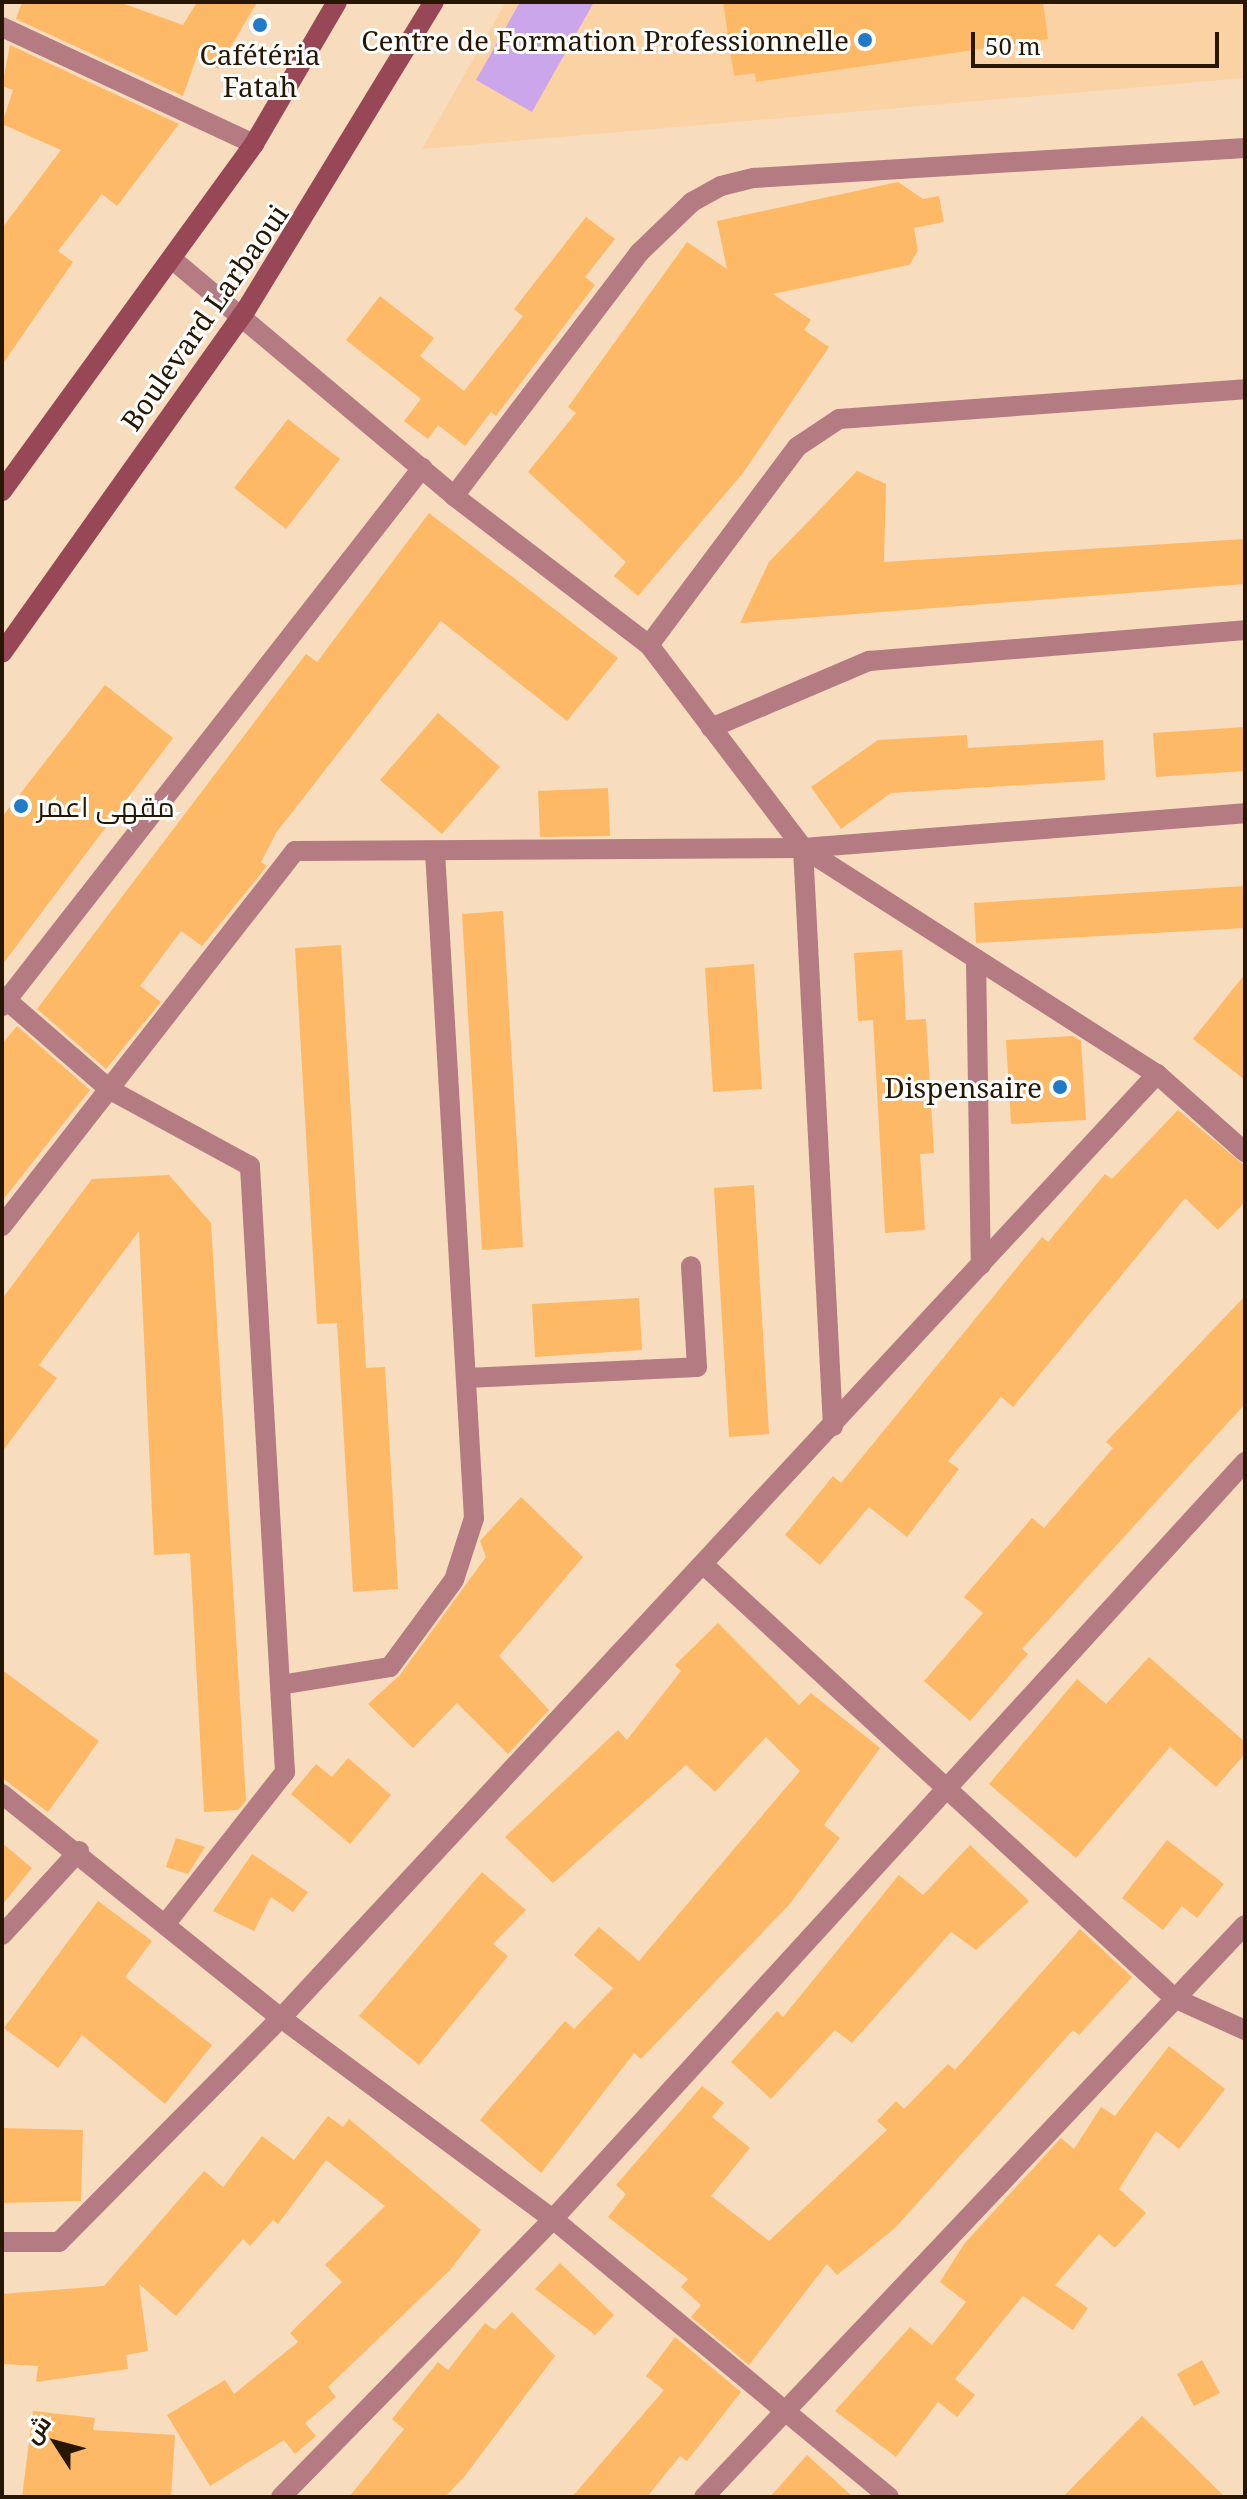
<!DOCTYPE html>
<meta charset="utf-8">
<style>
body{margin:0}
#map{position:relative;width:1247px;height:2499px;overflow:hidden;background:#f8dcbe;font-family:"Noto Serif",Cairo,serif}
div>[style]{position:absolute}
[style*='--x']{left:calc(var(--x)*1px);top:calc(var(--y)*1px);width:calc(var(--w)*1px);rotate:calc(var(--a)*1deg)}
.built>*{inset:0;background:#fbd2a4}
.green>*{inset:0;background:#cca6ea}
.building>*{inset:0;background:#feb966}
.street>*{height:20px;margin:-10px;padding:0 10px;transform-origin:10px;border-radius:10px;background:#b47b83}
.secondary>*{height:20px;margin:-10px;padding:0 10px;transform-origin:10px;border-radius:10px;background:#984757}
.dots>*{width:22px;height:22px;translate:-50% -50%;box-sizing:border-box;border:4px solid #fff;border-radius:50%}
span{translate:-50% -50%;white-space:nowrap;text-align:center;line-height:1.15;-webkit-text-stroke:6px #fff;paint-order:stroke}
.poi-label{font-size:28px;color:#261602}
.right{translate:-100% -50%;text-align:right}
.left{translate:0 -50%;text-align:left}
.street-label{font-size:28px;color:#261602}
.frame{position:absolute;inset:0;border:4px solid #261602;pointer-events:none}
.north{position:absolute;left:16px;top:2403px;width:80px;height:80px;-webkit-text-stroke:6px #fff;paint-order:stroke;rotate:306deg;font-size:22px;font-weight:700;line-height:32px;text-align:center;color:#261602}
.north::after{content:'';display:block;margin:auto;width:28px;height:36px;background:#261602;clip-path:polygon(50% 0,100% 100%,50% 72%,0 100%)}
.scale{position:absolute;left:971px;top:32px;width:248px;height:36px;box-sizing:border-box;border:4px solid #261602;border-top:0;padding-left:10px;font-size:24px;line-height:28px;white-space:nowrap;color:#261602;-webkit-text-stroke:6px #fff;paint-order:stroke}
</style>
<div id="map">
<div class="built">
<i style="clip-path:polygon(506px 2px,1245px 2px,1245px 78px,422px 149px)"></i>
</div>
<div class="green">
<i style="clip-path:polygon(520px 2px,594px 2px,532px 112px,476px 80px)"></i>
</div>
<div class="building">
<i style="clip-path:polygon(22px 2px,119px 2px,183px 25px,197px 2px,257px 2px,218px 69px,197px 56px,183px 96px,16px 19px)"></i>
<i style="clip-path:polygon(723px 2px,1043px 2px,1048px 39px,756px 82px,755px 73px,734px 76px)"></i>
<i style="clip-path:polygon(10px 45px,179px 124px,117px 206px,102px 194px,58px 251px,73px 262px,2px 365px,2px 228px,61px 150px,2px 124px,13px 90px,2px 86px)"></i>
<i style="clip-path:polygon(898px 182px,923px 199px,939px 196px,944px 222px,914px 228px,918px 251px,909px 265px,773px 294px,811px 320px,804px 330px,829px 347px,743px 473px,638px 596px,614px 576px,626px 562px,528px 472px,576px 413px,568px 407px,687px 242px,727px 269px,717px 221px)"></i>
<i style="clip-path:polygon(586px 217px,615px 239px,585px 277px,595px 285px,496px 416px,491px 412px,465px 446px,438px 425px,428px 439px,404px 421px,421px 399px,346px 340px,380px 296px,434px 338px,420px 356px,464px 391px,523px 316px,514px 309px)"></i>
<i style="clip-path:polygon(288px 419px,340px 459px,286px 529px,234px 488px)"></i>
<i style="clip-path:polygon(857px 471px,886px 484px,884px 562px,1245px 539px,1245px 584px,740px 623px,769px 562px)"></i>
<i style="clip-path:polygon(429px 513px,618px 658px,567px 721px,441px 621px,276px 833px,261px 862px,267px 866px,247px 891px,202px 946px,181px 931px,140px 986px,161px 1002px,106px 1069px,37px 1009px,306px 654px,317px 662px)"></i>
<i style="clip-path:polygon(105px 685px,173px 738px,2px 965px,2px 817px)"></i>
<i style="clip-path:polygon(438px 713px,500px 767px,442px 834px,380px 780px)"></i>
<i style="clip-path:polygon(1245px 727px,1245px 771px,1156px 777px,1153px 733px)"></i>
<i style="clip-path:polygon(967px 735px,968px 748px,1103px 740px,1105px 780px,891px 793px,841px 829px,811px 787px,878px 740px)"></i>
<i style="clip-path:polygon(608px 788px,610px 836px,540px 837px,538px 791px)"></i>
<i style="clip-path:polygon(1245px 886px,1245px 928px,976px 943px,974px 903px)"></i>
<i style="clip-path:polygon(503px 911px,523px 1247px,482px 1250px,462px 914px)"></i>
<i style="clip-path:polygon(341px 945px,366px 1368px,385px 1367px,398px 1589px,353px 1592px,337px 1323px,317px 1324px,295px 948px)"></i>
<i style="clip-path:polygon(902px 950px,906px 1020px,926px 1019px,934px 1153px,920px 1154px,925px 1230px,885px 1233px,873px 1020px,858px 1021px,854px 953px)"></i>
<i style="clip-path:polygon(754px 964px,762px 1089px,713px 1092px,705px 968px)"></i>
<i style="clip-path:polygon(1245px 974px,1245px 1080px,1193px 1039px)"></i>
<i style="clip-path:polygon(17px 1026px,90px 1090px,2px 1201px,2px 1044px)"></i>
<i style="clip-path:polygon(1073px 1036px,1081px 1041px,1086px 1120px,1011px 1124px,1006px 1040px)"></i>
<i style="clip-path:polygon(1178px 1110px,1245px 1166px,1245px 1202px,1218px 1230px,1185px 1198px,1013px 1407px,1001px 1397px,948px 1461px,959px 1469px,907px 1537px,869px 1507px,820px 1565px,785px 1535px,833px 1476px,841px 1483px,1042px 1237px,1048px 1242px,1105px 1174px,1112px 1179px)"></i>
<i style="clip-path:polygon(169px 1175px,211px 1223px,246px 1801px,238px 1810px,204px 1812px,190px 1553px,154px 1555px,139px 1231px,39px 1365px,57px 1378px,2px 1452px,2px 1299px,92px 1179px)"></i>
<i style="clip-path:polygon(754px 1185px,769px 1434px,729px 1437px,714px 1188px)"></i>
<i style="clip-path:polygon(1245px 1296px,1245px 1404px,1022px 1649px,1028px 1654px,970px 1721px,924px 1681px,983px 1613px,964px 1597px,1032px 1518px,1044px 1528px,1113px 1448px,1106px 1442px)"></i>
<i style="clip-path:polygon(639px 1298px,642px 1350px,535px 1357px,532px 1304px)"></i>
<i style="clip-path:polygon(521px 1497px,583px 1557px,499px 1656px,549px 1710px,508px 1754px,457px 1703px,413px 1748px,368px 1704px,400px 1675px,486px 1557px,480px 1541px)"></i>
<i style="clip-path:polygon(718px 1623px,799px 1705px,811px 1693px,880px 1748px,824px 1825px,840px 1838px,788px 1906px,641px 2059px,634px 2053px,541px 2173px,480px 2120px,565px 2021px,574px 2029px,613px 1988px,574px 1955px,599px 1927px,639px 1961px,800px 1771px,766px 1737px,715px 1792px,686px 1765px,553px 1883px,505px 1837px,618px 1730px,627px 1740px,681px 1671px,675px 1665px)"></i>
<i style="clip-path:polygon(1149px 1657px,1245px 1742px,1245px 1754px,1216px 1787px,1170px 1747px,1076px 1858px,989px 1784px,1077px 1679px,1106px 1704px)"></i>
<i style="clip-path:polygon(2px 1670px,99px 1741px,48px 1812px,2px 1778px)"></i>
<i style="clip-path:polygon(348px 1758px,391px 1795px,350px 1844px,291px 1794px,316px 1764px,332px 1777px)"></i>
<i style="clip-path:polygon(176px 1838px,205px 1847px,188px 1874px,166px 1867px)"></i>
<i style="clip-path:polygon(1167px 1840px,1224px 1884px,1197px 1918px,1182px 1906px,1163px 1930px,1122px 1898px)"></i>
<i style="clip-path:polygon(2px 1843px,32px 1868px,2px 1905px)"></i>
<i style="clip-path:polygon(970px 1845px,1029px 1901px,976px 1950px,951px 1932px,852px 2043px,835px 2030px,771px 2099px,731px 2062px,777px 2011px,783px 2017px,899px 1875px,923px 1895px)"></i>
<i style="clip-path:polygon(252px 1854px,308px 1892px,293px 1912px,271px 1897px,254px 1931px,213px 1911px)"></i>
<i style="clip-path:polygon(482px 1872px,526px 1910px,493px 1944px,508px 1956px,419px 2065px,359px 2016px)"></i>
<i style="clip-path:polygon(98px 1901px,152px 1941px,125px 1977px,212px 2045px,165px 2104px,82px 2035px,58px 2068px,4px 2028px)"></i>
<i style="clip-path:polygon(1080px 1929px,1132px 1977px,1079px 2035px,1073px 2030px,895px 2228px,837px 2275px,827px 2264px,749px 2365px,691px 2317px,701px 2305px,681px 2287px,688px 2279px,608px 2217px,626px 2194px,616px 2185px,702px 2086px,724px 2103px,712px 2117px,750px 2148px,711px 2196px,769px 2241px,887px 2130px,877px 2121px,896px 2101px,904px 2109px,948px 2064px,955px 2070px)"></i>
<i style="clip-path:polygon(1169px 2046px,1225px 2089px,1179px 2149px,1156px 2131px,1119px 2189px,1146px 2213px,1115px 2248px,1099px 2234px,1055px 2285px,1088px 2308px,1073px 2330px,1023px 2296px,955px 2379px,975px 2395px,957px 2417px,938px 2402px,896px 2457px,835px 2411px,910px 2327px,932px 2345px,966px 2302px,940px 2282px,964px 2244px,1061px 2138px,1074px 2149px,1101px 2107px,1115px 2116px)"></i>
<i style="clip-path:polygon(328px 2116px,343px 2127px,349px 2119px,481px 2230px,450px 2270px,328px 2387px,336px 2397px,305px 2423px,316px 2436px,295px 2454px,284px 2440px,210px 2486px,167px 2415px,225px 2380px,234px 2394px,298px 2342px,290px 2333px,342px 2282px,325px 2265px,385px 2206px,326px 2160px,278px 2224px,273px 2220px,250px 2246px,243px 2239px,176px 2316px,139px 2284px,148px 2351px,126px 2355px,128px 2369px,36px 2382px,38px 2366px,2px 2364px,2px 2294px,104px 2286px,204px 2171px,223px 2187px,262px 2136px,294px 2160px)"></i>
<i style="clip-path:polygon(2px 2128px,83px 2130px,81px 2201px,2px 2203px)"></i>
<i style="clip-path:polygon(560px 2263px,614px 2315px,595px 2335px,535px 2289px)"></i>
<i style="clip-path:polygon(512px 2312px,555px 2356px,464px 2477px,445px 2497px,349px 2497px,404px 2429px,392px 2419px,438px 2362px,448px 2370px,485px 2323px,495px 2330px)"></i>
<i style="clip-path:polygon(675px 2337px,741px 2392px,687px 2461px,680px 2456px,647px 2497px,572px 2497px,664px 2390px,646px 2376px)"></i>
<i style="clip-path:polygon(1202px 2360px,1220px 2393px,1194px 2406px,1177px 2374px)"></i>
<i style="clip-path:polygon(33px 2411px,95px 2418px,93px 2430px,175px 2435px,171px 2497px,22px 2497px)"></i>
<i style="clip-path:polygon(1142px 2416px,1161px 2434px,1225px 2497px,1063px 2497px)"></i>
<i style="clip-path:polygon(807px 2455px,853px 2497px,770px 2497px)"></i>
</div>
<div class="street">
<i style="--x:2;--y:27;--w:278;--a:24.9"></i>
<i style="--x:172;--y:259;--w:368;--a:40"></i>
<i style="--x:454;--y:496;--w:245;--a:37.4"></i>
<i style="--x:649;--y:645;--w:255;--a:52.8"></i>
<i style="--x:803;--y:848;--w:420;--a:32.6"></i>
<i style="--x:1157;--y:1074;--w:118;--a:41.6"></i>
<i style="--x:454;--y:496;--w:305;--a:-52.7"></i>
<i style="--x:639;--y:253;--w:74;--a:-43.9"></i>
<i style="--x:692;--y:202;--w:33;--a:-29"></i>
<i style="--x:721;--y:186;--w:34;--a:-14"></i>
<i style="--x:754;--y:178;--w:492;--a:-3.5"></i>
<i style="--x:649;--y:645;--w:247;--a:-53.2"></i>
<i style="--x:797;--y:447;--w:50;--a:-33.7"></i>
<i style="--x:839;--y:419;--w:407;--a:-4.2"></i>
<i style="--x:711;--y:728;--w:172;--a:-23"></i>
<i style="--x:869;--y:661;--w:377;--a:-4.7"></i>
<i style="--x:803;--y:848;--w:579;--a:87.03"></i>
<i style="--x:976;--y:959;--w:306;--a:89.1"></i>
<i style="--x:2;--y:996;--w:142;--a:41"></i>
<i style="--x:109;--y:1089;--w:174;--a:128"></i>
<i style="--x:2;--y:1006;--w:683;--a:-52.02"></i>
<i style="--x:466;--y:1378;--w:231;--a:-2.7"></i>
<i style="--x:697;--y:1367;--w:101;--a:-93.4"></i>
<i style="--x:704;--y:1565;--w:639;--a:42.65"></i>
<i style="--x:1174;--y:1998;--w:78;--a:24.3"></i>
<i style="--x:280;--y:1685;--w:111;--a:-9.3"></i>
<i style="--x:390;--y:1667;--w:108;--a:-53.7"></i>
<i style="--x:454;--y:1580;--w:65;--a:-72.1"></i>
<i style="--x:474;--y:1518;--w:668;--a:-93.35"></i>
<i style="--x:2;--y:1794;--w:358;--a:38.8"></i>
<i style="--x:281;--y:2018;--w:338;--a:36.5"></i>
<i style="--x:553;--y:2219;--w:436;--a:39.6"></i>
<i style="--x:167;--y:1922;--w:191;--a:-51.8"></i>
<i style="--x:285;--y:1772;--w:607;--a:-93.31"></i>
<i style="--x:250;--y:1166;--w:161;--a:-151.4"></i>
<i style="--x:109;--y:1089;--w:302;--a:-52"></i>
<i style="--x:295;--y:851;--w:508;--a:-0.34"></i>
<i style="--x:803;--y:848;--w:443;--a:-4.5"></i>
<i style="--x:2;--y:1935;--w:114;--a:-47.5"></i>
<i style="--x:2;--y:2242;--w:57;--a:0"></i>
<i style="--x:59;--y:2242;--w:315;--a:-45.3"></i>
<i style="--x:281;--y:2018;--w:1288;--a:-47.14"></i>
<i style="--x:281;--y:2497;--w:389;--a:-45.6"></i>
<i style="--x:553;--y:2219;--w:1026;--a:-47.57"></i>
<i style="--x:704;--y:2497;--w:787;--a:-46.6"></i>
</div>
<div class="secondary">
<i style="--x:2;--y:491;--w:429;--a:-54"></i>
<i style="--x:254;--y:144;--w:164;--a:-59.7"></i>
<i style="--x:2;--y:653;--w:417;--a:-54.6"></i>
<i style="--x:244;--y:313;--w:364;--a:-58.6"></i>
</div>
<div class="dots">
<i style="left:260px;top:25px;background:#207ac7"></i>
<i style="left:865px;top:40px;background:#207ac7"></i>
<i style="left:21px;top:806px;background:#207ac7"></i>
<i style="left:1060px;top:1087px;background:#207ac7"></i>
</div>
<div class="poi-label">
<span class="right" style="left:849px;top:40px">Centre de Formation Professionnelle</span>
<span style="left:260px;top:70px">Cafétéria<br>Fatah</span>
<span class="left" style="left:37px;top:806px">مقهى اعمر</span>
<span class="right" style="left:1042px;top:1087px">Dispensaire</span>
</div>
<div class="street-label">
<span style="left:204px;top:317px;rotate:-55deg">Boulevard Larbaoui</span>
</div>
<div class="frame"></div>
<div class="north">ش</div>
<div class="scale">50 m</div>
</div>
